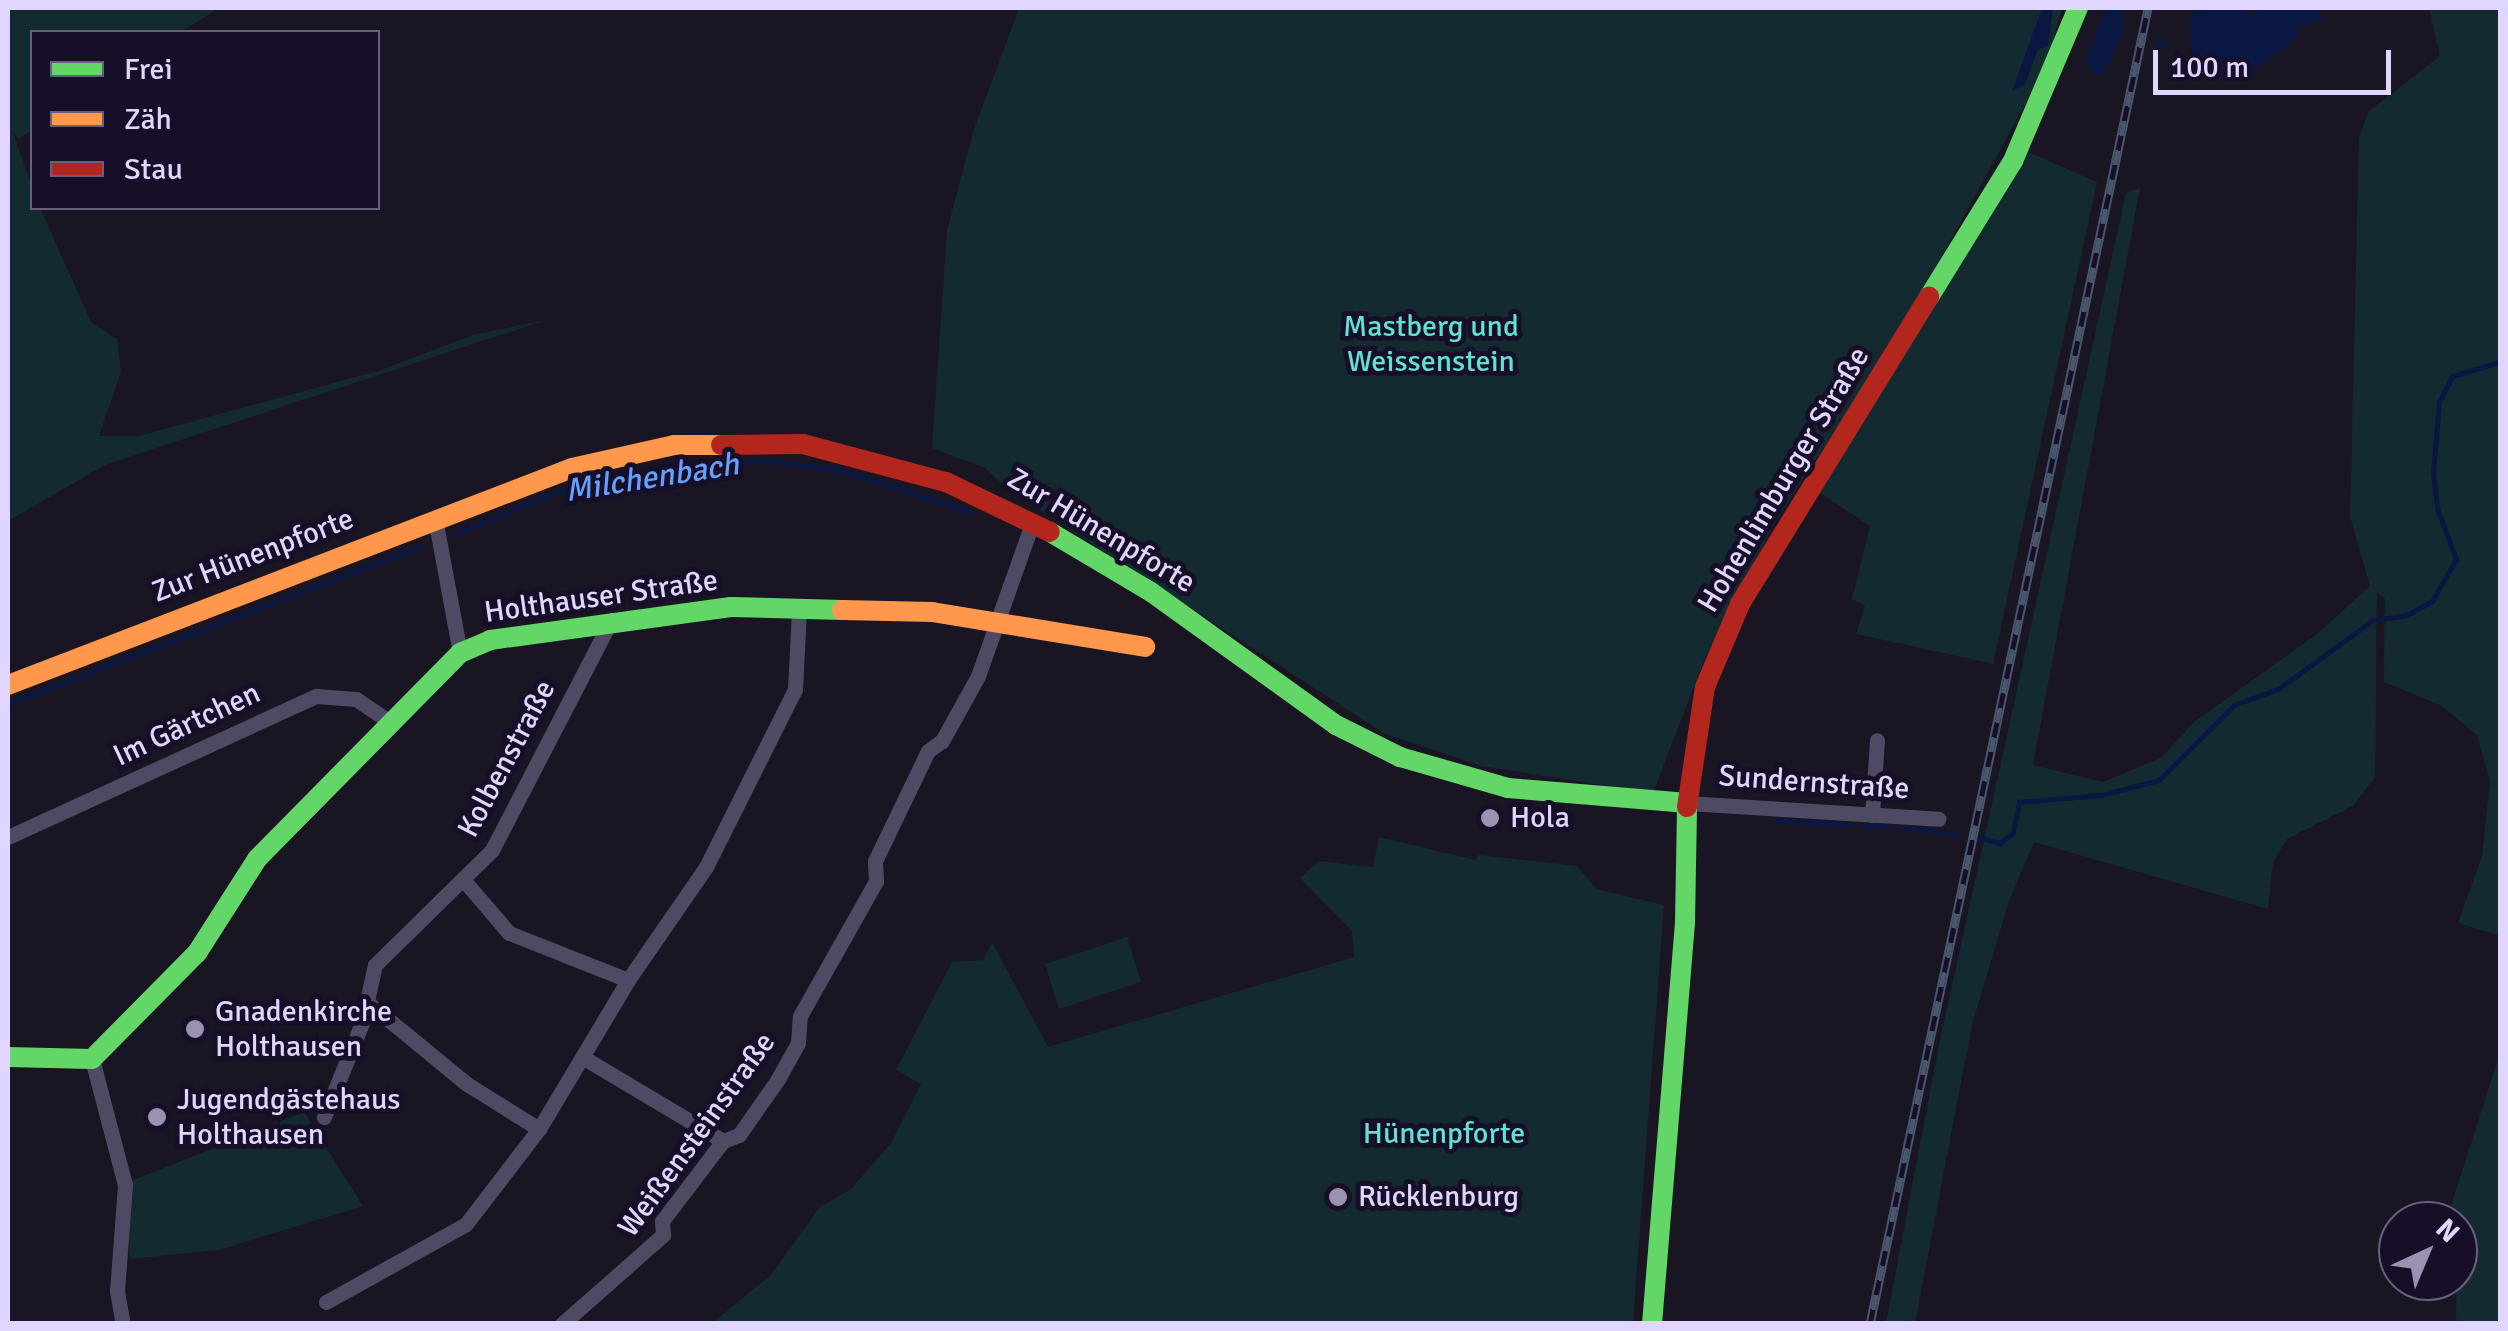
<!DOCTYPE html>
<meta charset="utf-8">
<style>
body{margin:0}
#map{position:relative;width:2508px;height:1331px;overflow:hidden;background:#191522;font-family:Signika,sans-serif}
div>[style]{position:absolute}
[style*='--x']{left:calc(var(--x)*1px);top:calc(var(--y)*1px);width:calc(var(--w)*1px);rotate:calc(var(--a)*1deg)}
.green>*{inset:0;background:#132b30}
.water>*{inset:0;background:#0b1743}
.stream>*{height:5px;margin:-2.5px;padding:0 2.5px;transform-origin:2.5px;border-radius:2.5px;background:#0b1743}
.street>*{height:15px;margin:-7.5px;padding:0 7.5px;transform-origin:7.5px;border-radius:7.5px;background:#4f4a63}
.fast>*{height:20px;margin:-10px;padding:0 10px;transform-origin:10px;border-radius:10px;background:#63d668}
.slow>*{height:20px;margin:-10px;padding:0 10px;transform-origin:10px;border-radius:10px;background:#ff974d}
.jam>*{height:20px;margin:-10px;padding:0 10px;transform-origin:10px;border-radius:10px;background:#b3261e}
.rail>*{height:9px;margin-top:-4.5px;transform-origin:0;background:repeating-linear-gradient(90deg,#170f28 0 15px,#48576d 0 30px);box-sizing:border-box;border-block:2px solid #48576d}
.dots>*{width:28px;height:28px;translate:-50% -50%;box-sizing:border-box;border:5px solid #170f28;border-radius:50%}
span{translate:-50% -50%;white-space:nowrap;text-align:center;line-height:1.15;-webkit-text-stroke:10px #170f28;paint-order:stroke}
.park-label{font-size:30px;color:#60e1d4}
.street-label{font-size:30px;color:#e1d6ff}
.poi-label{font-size:30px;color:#e1d6ff}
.left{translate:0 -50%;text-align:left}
.water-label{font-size:32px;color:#64a0ff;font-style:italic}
.frame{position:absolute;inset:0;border:10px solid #e1d6ff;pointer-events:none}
.legend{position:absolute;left:30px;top:30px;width:350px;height:180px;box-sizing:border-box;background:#170f28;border:2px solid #685f7e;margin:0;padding:12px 18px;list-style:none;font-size:30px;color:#e1d6ff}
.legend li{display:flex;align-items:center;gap:20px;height:50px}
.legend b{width:50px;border:2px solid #685f7e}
.north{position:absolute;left:2378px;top:1201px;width:100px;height:100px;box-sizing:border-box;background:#170f28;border:2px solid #685f7e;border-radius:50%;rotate:44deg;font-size:28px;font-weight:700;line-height:40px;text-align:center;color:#e1d6ff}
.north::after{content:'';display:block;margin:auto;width:35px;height:45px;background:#9b92b2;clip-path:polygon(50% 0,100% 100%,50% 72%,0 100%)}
.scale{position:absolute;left:2153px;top:50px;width:238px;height:45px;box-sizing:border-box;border:5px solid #e1d6ff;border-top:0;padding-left:12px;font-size:30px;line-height:35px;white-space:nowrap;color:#e1d6ff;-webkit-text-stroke:8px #170f28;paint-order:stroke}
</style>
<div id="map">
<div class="green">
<i style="clip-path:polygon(8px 8px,219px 8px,181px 32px,32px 32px,32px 130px,18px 139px,12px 130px,32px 186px,32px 208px,40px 208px,91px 322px,117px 339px,121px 371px,99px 436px,139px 436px,381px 370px,476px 334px,546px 320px,105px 465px,8px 521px)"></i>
<i style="clip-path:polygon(1019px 8px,2062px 8px,2046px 66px,1907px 320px,1774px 524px,1705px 658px,1653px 793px,1481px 766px,1385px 734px,1009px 490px,985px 468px,932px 448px,947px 230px,974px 129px)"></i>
<i style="clip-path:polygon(2429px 8px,2500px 8px,2500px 936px,2458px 923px,2482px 856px,2490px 781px,2477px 735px,2442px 706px,2384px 682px,2385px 599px,2377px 592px,2375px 777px,2353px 806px,2287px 839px,2273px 862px,2268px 909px,2034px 842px,2009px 901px,1972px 1025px,1915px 1323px,1886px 1323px,1939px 1045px,2126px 193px,2140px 188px,2033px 765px,2103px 782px,2161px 758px,2194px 722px,2317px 634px,2370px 586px,2350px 517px,2359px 138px,2368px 112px,2440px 56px)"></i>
<i style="clip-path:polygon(2021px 149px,2097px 182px,1993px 664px,1856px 634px,1865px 606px,1852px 599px,1870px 526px,1811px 487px)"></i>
<i style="clip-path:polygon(1379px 837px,1476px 860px,1478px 855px,1577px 866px,1596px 889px,1664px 905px,1633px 1323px,712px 1323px,770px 1276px,820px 1207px,851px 1189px,891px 1143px,921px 1084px,896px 1070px,952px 962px,983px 960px,992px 942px,1048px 1047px,1354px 957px,1352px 931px,1300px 878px,1319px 861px,1373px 867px)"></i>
<i style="clip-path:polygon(1127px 937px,1141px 982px,1059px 1009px,1045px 964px)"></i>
<i style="clip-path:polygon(2500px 1053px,2500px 1323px,2456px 1323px,2458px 1221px,2447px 1218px)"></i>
<i style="clip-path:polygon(304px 1112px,363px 1206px,219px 1250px,130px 1259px,126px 1183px)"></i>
</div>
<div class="water">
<i style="clip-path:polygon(2042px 8px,2053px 8px,2048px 46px,2038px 49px,2025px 85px,2012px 91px)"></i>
<i style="clip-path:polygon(2106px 8px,2122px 8px,2123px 32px,2104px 74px,2094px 75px,2085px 60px)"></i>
<i style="clip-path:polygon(2195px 8px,2246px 8px,2251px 15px,2262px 8px,2319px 8px,2323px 20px,2299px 27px,2295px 41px,2237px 81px,2194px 65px,2189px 27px)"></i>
</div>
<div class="stream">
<i style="--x:2156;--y:42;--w:11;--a:5"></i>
<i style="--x:454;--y:534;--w:112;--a:-22"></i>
<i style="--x:558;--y:492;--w:156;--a:-10.7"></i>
<i style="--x:711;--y:463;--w:61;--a:-1.9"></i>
<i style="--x:772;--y:461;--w:68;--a:7.7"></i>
<i style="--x:839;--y:470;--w:139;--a:17.7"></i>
<i style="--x:8;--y:704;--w:443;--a:-20.9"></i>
<i style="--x:1774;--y:820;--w:76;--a:3.8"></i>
<i style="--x:1862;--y:826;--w:25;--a:0"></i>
<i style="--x:1903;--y:827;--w:52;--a:7.7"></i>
<i style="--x:1980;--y:838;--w:21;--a:14"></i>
<i style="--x:2000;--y:843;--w:16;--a:-38"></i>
<i style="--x:2013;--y:833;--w:32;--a:-79"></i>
<i style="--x:2019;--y:802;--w:82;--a:-4.9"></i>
<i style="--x:2101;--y:795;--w:60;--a:-14.5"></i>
<i style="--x:2159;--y:780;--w:106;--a:-45"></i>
<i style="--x:2234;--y:705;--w:47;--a:-20"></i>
<i style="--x:2278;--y:689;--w:117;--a:-36"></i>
<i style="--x:2373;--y:620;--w:34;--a:-8"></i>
<i style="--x:2407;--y:615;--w:29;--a:-29"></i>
<i style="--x:2432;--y:601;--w:48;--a:-60.3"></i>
<i style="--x:2456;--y:559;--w:54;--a:-110.4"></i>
<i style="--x:2437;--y:508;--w:36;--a:-96"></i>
<i style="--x:2433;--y:472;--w:70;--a:-85.1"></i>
<i style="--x:2439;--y:402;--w:29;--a:-63"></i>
<i style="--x:2452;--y:376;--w:50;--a:-16.3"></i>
</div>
<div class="street">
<i style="--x:435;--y:518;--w:137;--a:79.5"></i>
<i style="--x:1687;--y:803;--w:252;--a:3.6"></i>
<i style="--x:1872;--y:815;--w:75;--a:-86.2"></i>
<i style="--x:8;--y:837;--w:339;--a:-24.6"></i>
<i style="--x:316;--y:696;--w:40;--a:4.3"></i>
<i style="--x:356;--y:699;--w:41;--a:34.1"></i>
<i style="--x:628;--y:980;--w:137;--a:-55.4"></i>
<i style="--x:706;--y:867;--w:199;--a:-63.4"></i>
<i style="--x:795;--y:689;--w:80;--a:-87.1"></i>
<i style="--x:367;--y:1002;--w:129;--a:39.4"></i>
<i style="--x:467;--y:1084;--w:85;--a:32"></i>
<i style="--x:584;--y:1058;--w:162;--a:30.8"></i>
<i style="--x:92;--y:1059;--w:130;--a:75.3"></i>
<i style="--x:125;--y:1185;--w:106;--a:94.3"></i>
<i style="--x:117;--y:1291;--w:34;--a:80"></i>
<i style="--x:324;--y:1117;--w:101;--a:-68"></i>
<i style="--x:362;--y:1023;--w:59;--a:-77.4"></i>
<i style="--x:375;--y:965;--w:164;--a:-44.5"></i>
<i style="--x:492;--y:850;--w:259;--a:-62.6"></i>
<i style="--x:326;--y:1302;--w:160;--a:-29.1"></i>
<i style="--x:466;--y:1224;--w:120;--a:-52.5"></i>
<i style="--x:539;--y:1129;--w:174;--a:-59.1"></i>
<i style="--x:628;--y:980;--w:128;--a:-158.4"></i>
<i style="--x:509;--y:933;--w:66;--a:-130.7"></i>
<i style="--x:562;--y:1324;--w:135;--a:-41.4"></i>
<i style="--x:663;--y:1235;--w:14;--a:-94"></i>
<i style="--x:662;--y:1221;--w:101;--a:-52.7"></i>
<i style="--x:723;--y:1141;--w:17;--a:-21"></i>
<i style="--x:739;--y:1135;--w:68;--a:-55.1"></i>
<i style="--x:778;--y:1079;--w:41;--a:-60.9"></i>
<i style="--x:798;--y:1043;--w:27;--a:-86"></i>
<i style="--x:800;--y:1016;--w:155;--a:-60.6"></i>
<i style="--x:876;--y:881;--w:20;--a:-93"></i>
<i style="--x:875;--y:861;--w:122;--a:-64.3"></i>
<i style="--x:928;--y:751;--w:17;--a:-36"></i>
<i style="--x:942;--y:741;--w:74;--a:-61"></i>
<i style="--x:978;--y:676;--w:164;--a:-70.5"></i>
</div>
<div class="fast">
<i style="--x:1929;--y:297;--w:160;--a:-58.3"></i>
<i style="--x:2013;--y:161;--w:166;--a:-67"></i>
<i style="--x:1050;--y:532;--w:117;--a:30.7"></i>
<i style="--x:1151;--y:592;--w:228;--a:35.7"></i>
<i style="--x:1336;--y:725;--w:72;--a:26.6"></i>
<i style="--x:1400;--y:757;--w:112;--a:16"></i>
<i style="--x:1508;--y:788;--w:180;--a:4.8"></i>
<i style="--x:8;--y:1057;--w:84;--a:1.4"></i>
<i style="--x:92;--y:1059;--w:149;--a:-45.3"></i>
<i style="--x:197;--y:953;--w:112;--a:-57.4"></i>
<i style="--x:257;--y:859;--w:289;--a:-45.4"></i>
<i style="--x:460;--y:653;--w:33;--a:-23"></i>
<i style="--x:490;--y:640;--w:243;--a:-7.8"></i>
<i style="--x:731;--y:607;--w:111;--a:1.5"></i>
<i style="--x:1652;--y:1324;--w:402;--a:-85.3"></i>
<i style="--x:1685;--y:923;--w:116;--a:-89"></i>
</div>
<div class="slow">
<i style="--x:842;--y:610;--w:90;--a:1.3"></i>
<i style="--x:932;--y:612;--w:216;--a:9.3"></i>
<i style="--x:8;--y:685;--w:604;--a:-21.04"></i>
<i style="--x:572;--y:468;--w:105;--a:-12.7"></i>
<i style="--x:674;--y:445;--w:47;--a:0"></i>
</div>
<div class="jam">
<i style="--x:721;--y:445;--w:82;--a:-0.7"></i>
<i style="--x:803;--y:444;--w:148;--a:14.9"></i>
<i style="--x:946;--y:482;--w:115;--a:25.7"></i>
<i style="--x:1687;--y:807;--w:121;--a:-81.5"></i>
<i style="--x:1705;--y:687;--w:90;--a:-67.1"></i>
<i style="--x:1740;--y:604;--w:361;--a:-58.4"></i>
</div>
<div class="rail">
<i style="--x:1870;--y:1324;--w:1345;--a:-78.07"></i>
</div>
<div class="dots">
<i style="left:1490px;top:818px;background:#9b92b2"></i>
<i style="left:195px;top:1029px;background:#9b92b2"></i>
<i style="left:157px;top:1117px;background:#9b92b2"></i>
<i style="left:1338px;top:1197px;background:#9b92b2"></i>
</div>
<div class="park-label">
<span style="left:1431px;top:344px">Mastberg und<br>Weissenstein</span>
<span style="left:1444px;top:1134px">Hünenpforte</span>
</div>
<div class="street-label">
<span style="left:1784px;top:480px;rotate:-59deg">Hohenlimburger Straße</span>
<span style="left:1101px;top:531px;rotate:31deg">Zur Hünenpforte</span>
<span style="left:253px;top:556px;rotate:-21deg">Zur Hünenpforte</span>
<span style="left:601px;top:597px;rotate:-8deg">Holthauser Straße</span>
<span style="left:187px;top:725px;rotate:-25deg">Im Gärtchen</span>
<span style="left:507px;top:759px;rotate:-62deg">Kolbenstraße</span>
<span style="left:1814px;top:783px;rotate:4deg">Sundernstraße</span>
<span style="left:697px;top:1135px;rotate:-54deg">Weißensteinstraße</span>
</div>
<div class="poi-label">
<span class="left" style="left:1510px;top:818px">Hola</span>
<span class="left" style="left:215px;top:1029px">Gnadenkirche<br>Holthausen</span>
<span class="left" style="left:177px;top:1117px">Jugendgästehaus<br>Holthausen</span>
<span class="left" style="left:1358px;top:1197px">Rücklenburg</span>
</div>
<div class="water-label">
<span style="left:652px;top:478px;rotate:-9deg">Milchenbach</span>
</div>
<div class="frame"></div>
<ul class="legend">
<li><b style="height:12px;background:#63d668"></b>Frei</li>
<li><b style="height:12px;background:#ff974d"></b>Zäh</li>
<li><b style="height:12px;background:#b3261e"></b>Stau</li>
</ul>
<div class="north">N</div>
<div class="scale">100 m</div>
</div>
